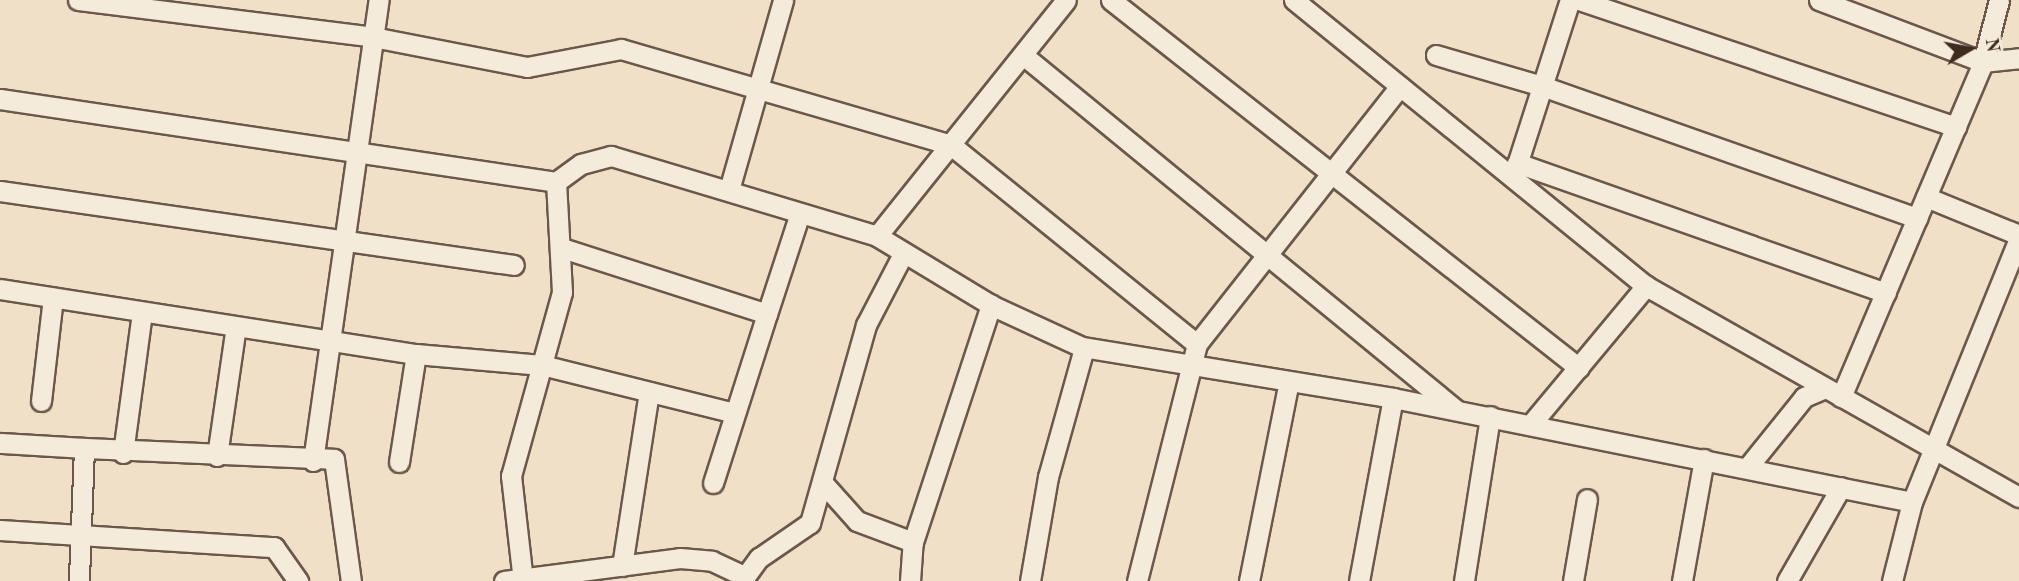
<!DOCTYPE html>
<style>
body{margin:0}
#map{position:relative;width:2019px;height:581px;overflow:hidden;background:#efe0c7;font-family:"Old Standard TT",serif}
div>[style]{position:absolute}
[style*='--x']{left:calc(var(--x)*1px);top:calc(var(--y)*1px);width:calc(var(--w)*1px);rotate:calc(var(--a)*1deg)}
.roads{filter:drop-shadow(2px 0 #6b584a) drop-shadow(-2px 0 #6b584a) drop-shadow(0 2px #6b584a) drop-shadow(0 -2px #6b584a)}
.street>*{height:19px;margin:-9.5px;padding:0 9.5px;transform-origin:9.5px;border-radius:9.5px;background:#f5ebdb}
span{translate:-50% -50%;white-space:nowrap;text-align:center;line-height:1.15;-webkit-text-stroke:6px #f5ebdb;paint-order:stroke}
.north{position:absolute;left:1935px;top:14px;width:70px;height:70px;-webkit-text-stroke:5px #f5ebdb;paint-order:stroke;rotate:80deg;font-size:19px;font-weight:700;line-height:28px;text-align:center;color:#3f2a20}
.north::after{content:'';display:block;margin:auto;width:24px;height:32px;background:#3f2a20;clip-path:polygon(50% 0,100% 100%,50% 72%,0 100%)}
</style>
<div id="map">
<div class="roads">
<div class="street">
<i style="--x:78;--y:0;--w:297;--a:7.1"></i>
<i style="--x:373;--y:37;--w:157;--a:11"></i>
<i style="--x:527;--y:67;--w:96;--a:-10.8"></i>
<i style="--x:621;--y:49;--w:344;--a:16.2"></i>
<i style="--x:951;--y:145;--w:316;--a:39"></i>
<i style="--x:1111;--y:0;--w:595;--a:38.18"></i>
<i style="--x:1294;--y:0;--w:454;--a:39.1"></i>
<i style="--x:1646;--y:286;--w:429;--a:29.5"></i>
<i style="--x:1579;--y:0;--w:398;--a:18.6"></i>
<i style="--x:1819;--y:0;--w:175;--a:20.7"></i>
<i style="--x:1983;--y:62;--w:36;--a:-6"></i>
<i style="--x:1023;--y:55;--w:559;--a:39.33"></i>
<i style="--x:1436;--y:55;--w:110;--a:16.3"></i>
<i style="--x:1542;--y:86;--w:398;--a:19.4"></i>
<i style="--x:0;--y:99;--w:562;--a:8.49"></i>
<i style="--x:556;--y:182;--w:31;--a:-36"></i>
<i style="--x:581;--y:164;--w:31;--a:-15"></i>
<i style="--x:611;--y:156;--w:278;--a:16.7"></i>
<i style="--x:877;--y:236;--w:133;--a:31.2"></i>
<i style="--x:991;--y:305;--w:100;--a:24.8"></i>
<i style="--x:1082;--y:347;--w:315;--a:9.3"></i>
<i style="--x:1393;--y:398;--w:529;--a:11.33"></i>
<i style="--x:1517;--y:163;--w:391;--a:19.4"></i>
<i style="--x:1514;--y:174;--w:183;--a:-72.2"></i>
<i style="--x:729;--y:190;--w:198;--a:-74.1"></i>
<i style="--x:0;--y:191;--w:519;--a:8.19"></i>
<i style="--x:1926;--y:197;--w:100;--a:22.2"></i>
<i style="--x:877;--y:236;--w:302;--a:-51.3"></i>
<i style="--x:562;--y:248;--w:215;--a:17.8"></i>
<i style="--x:767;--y:314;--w:106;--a:-71.9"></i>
<i style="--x:0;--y:289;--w:421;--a:8.9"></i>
<i style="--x:416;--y:354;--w:126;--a:5"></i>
<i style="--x:542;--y:365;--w:198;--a:14"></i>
<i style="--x:1841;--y:397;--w:364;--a:-67"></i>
<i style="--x:1983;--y:62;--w:64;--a:-75.5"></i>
<i style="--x:41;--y:401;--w:104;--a:-83.4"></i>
<i style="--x:1531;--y:424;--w:180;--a:-50.2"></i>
<i style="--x:0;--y:443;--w:84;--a:3.4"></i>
<i style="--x:84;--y:448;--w:133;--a:92.2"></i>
<i style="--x:84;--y:448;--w:250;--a:2.5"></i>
<i style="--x:334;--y:459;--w:123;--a:82.1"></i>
<i style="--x:123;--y:453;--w:142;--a:-82.3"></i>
<i style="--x:217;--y:456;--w:131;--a:-81.7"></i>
<i style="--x:313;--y:461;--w:466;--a:-81.9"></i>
<i style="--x:399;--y:462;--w:109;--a:-81.1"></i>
<i style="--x:1747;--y:468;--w:91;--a:-51.2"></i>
<i style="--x:1804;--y:397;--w:23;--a:-23"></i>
<i style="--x:713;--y:483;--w:177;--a:-72.3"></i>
<i style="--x:823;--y:483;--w:51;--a:48.2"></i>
<i style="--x:857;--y:521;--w:60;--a:20.6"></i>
<i style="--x:0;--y:530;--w:275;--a:3.6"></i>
<i style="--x:274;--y:547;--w:42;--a:54.8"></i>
<i style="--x:622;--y:566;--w:176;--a:-81.2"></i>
<i style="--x:504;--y:581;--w:177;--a:-7.4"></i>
<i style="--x:680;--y:558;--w:32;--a:5"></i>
<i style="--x:712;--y:561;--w:35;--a:25"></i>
<i style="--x:523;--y:581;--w:106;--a:-96.5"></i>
<i style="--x:511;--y:476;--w:191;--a:-74.5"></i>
<i style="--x:562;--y:292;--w:110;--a:-93.1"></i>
<i style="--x:742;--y:581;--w:29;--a:-54"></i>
<i style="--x:759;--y:558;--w:62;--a:-34.5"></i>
<i style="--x:810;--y:523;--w:206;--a:-74.2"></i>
<i style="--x:866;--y:325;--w:80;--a:-62.5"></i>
<i style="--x:910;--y:581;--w:39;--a:-86"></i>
<i style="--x:913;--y:542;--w:250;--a:-71.8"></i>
<i style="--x:1030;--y:581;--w:106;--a:-80.2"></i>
<i style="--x:1048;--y:477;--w:134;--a:-74.4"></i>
<i style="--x:1137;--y:581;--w:244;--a:-75.8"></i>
<i style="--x:1197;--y:344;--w:328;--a:-51.8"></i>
<i style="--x:1249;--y:581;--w:200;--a:-78.7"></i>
<i style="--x:1359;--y:581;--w:186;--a:-79.5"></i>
<i style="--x:1464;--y:581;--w:167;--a:-81"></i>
<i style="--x:1573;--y:581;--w:83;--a:-80.3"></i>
<i style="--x:1682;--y:581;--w:124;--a:-79.8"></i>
<i style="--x:1787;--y:581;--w:108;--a:-60.1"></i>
<i style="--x:1892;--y:581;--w:81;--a:-75.8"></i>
<i style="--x:1912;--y:502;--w:284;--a:-67.9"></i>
</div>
</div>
<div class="north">N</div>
</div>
